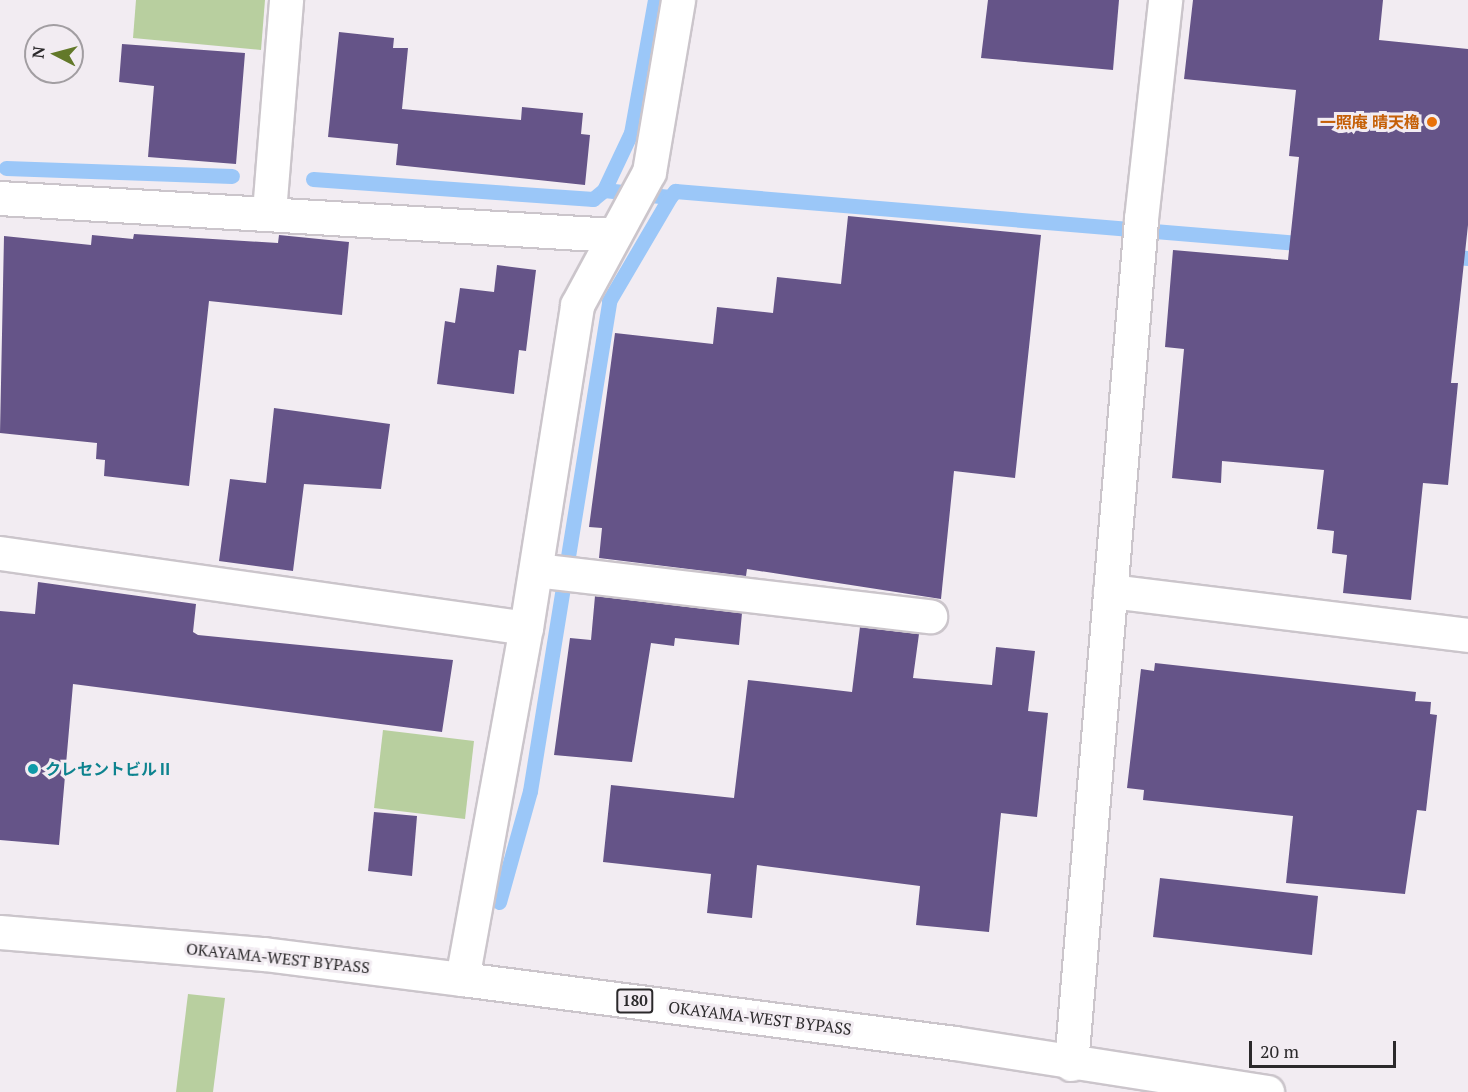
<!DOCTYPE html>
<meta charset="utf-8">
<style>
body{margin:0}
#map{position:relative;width:1468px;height:1092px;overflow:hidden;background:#f2ecf2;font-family:"PT Serif","Noto Sans JP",serif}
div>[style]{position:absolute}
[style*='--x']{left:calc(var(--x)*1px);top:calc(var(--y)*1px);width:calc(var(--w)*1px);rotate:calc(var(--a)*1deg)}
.green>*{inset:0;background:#b8cf9f}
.stream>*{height:15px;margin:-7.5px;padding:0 7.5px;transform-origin:7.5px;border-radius:7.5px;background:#9bc7f8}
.building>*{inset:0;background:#655488}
.roads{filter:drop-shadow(2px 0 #cbc5cb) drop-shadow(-2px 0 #cbc5cb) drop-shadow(0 2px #cbc5cb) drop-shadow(0 -2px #cbc5cb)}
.minor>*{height:33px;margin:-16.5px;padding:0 16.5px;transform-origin:16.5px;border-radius:16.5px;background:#fff}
.trunk>*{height:33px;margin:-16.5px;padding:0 16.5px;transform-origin:16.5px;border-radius:16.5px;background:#fff}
.dots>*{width:16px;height:16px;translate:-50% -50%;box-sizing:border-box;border:3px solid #f2ecf2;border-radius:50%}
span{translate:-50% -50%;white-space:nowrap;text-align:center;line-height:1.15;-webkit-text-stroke:6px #f2ecf2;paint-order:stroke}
.shield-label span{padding:2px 4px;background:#f2ecf2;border:2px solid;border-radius:4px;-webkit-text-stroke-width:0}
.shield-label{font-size:15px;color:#2b292b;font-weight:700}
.food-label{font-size:16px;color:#c56008;font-weight:700}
.right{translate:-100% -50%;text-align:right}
.culture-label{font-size:16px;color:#0d838f;font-weight:700}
.left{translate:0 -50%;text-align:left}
.street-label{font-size:16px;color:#2b292b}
.north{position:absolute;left:24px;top:24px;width:60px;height:60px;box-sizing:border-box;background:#f2ecf2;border:2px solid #a29ea2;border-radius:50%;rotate:276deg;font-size:16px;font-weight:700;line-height:24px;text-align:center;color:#2b292b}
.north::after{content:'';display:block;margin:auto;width:21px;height:27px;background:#63792a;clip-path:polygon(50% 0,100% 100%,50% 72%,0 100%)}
.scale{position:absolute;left:1249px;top:1041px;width:147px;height:27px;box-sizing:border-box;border:3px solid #2b292b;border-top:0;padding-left:8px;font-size:18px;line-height:21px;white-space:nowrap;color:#2b292b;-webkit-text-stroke:4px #f2ecf2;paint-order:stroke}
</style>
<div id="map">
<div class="green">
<i style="clip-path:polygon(136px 0,265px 0,261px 50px,133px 38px)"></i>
<i style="clip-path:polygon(383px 730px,474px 741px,465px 819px,374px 808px)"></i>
<i style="clip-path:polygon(188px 994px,225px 998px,213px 1092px,176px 1092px)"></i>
</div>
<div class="stream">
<i style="--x:6;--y:168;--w:226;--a:2"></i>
<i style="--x:313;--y:179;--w:281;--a:4.1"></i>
<i style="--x:593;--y:199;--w:14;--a:-39"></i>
<i style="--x:604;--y:190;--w:63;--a:-64.7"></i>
<i style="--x:631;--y:133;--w:135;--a:-79.8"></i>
<i style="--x:604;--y:190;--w:66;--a:6.1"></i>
<i style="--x:670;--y:197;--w:8;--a:-50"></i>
<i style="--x:675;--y:191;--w:637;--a:4.77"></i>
<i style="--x:1444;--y:256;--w:24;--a:5"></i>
<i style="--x:499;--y:902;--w:115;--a:-74.4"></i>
<i style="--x:530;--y:791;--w:496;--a:-80.8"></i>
<i style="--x:609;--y:301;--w:121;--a:-59.6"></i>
</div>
<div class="building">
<i style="clip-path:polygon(988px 0,1119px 0,1113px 70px,981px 58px)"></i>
<i style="clip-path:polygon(1193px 0,1383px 0,1379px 40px,1468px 49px,1468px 225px,1451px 383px,1458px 383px,1448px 485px,1423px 483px,1411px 600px,1343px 593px,1347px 555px,1332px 553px,1334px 531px,1317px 529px,1324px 470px,1222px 461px,1221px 483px,1172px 478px,1184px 349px,1165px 347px,1173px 250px,1288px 260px,1299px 157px,1289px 156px,1296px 90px,1184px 79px)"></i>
<i style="clip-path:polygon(339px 32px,394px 38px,393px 48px,408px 48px,402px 109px,521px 120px,522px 107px,583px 113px,581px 134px,590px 135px,585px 185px,396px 165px,398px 144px,328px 137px)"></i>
<i style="clip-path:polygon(122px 44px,245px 53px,236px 164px,148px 157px,154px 86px,119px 82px)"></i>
<i style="clip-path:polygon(848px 216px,1041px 235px,1015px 478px,954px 471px,941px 599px,747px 569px,746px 576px,599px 558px,602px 528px,589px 527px,615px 333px,713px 344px,717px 307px,773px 313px,777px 277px,841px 284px)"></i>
<i style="clip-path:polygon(134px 234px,278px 243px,279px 235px,349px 242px,342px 315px,209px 301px,189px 486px,104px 476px,105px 460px,96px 459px,97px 443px,0 433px,4px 236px,91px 245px,92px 235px,133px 239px)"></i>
<i style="clip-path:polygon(497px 265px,536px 270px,526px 351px,519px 350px,514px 394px,437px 384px,445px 321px,455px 323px,460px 288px,494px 292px)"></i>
<i style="clip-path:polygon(274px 408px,390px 424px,381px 489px,304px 484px,293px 571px,219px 561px,230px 479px,266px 483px)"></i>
<i style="clip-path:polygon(38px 582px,196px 604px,193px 632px,198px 635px,453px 660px,442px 732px,73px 684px,59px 845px,0 840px,0 611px,35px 614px)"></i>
<i style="clip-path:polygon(595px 596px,742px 613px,739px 645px,675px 638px,674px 646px,651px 643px,632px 762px,554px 755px,570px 638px,591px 640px)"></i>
<i style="clip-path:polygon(860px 627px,919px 634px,913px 678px,992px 685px,996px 647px,1035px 651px,1028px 711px,1048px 713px,1037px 817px,1001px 813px,989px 932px,916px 925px,920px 886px,757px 865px,752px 918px,707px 913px,711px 874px,603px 862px,611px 785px,734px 798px,748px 680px,852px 692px)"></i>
<i style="clip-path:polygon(1155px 663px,1416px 692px,1415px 701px,1431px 702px,1430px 714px,1437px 715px,1426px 811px,1417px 810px,1405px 894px,1286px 883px,1293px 816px,1143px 800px,1144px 790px,1127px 788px,1141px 669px,1154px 671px)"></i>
<i style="clip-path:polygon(374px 812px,417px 816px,412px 876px,368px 871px)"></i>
<i style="clip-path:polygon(1160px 878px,1318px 896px,1312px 955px,1153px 937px)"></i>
</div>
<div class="roads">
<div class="minor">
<i style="--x:0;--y:198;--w:615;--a:3.45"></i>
<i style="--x:269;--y:212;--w:213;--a:-85.4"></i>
<i style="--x:0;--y:553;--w:531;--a:8.11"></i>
<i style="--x:536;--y:570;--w:397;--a:6.7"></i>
<i style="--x:1110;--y:591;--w:361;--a:7"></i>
<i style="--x:462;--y:979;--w:357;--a:-79.7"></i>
<i style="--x:526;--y:628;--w:327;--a:-81"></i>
<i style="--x:577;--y:305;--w:151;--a:-61.6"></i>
<i style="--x:649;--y:172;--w:174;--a:-80.4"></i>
<i style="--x:1071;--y:1064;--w:848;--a:-85.26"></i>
<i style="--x:1141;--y:219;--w:220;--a:-83.7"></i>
</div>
<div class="trunk">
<i style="--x:0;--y:932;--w:265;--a:4.8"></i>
<i style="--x:264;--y:954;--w:200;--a:7.2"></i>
<i style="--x:462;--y:979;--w:497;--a:7.4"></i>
<i style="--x:955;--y:1043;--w:316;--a:8.9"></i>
</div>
</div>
<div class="dots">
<i style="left:1432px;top:122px;background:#e8710a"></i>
<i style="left:33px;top:769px;background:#0f9aa8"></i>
</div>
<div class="shield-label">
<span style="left:635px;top:1001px">180</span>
</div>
<div class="food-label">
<span class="right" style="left:1420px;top:122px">一照庵 晴天櫓</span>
</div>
<div class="culture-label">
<span class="left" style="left:45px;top:769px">クレセントビルⅡ</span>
</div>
<div class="street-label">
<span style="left:278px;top:958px;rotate:6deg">OKAYAMA-WEST BYPASS</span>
<span style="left:760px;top:1018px;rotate:7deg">OKAYAMA-WEST BYPASS</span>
</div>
<div class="north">N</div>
<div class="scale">20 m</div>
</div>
